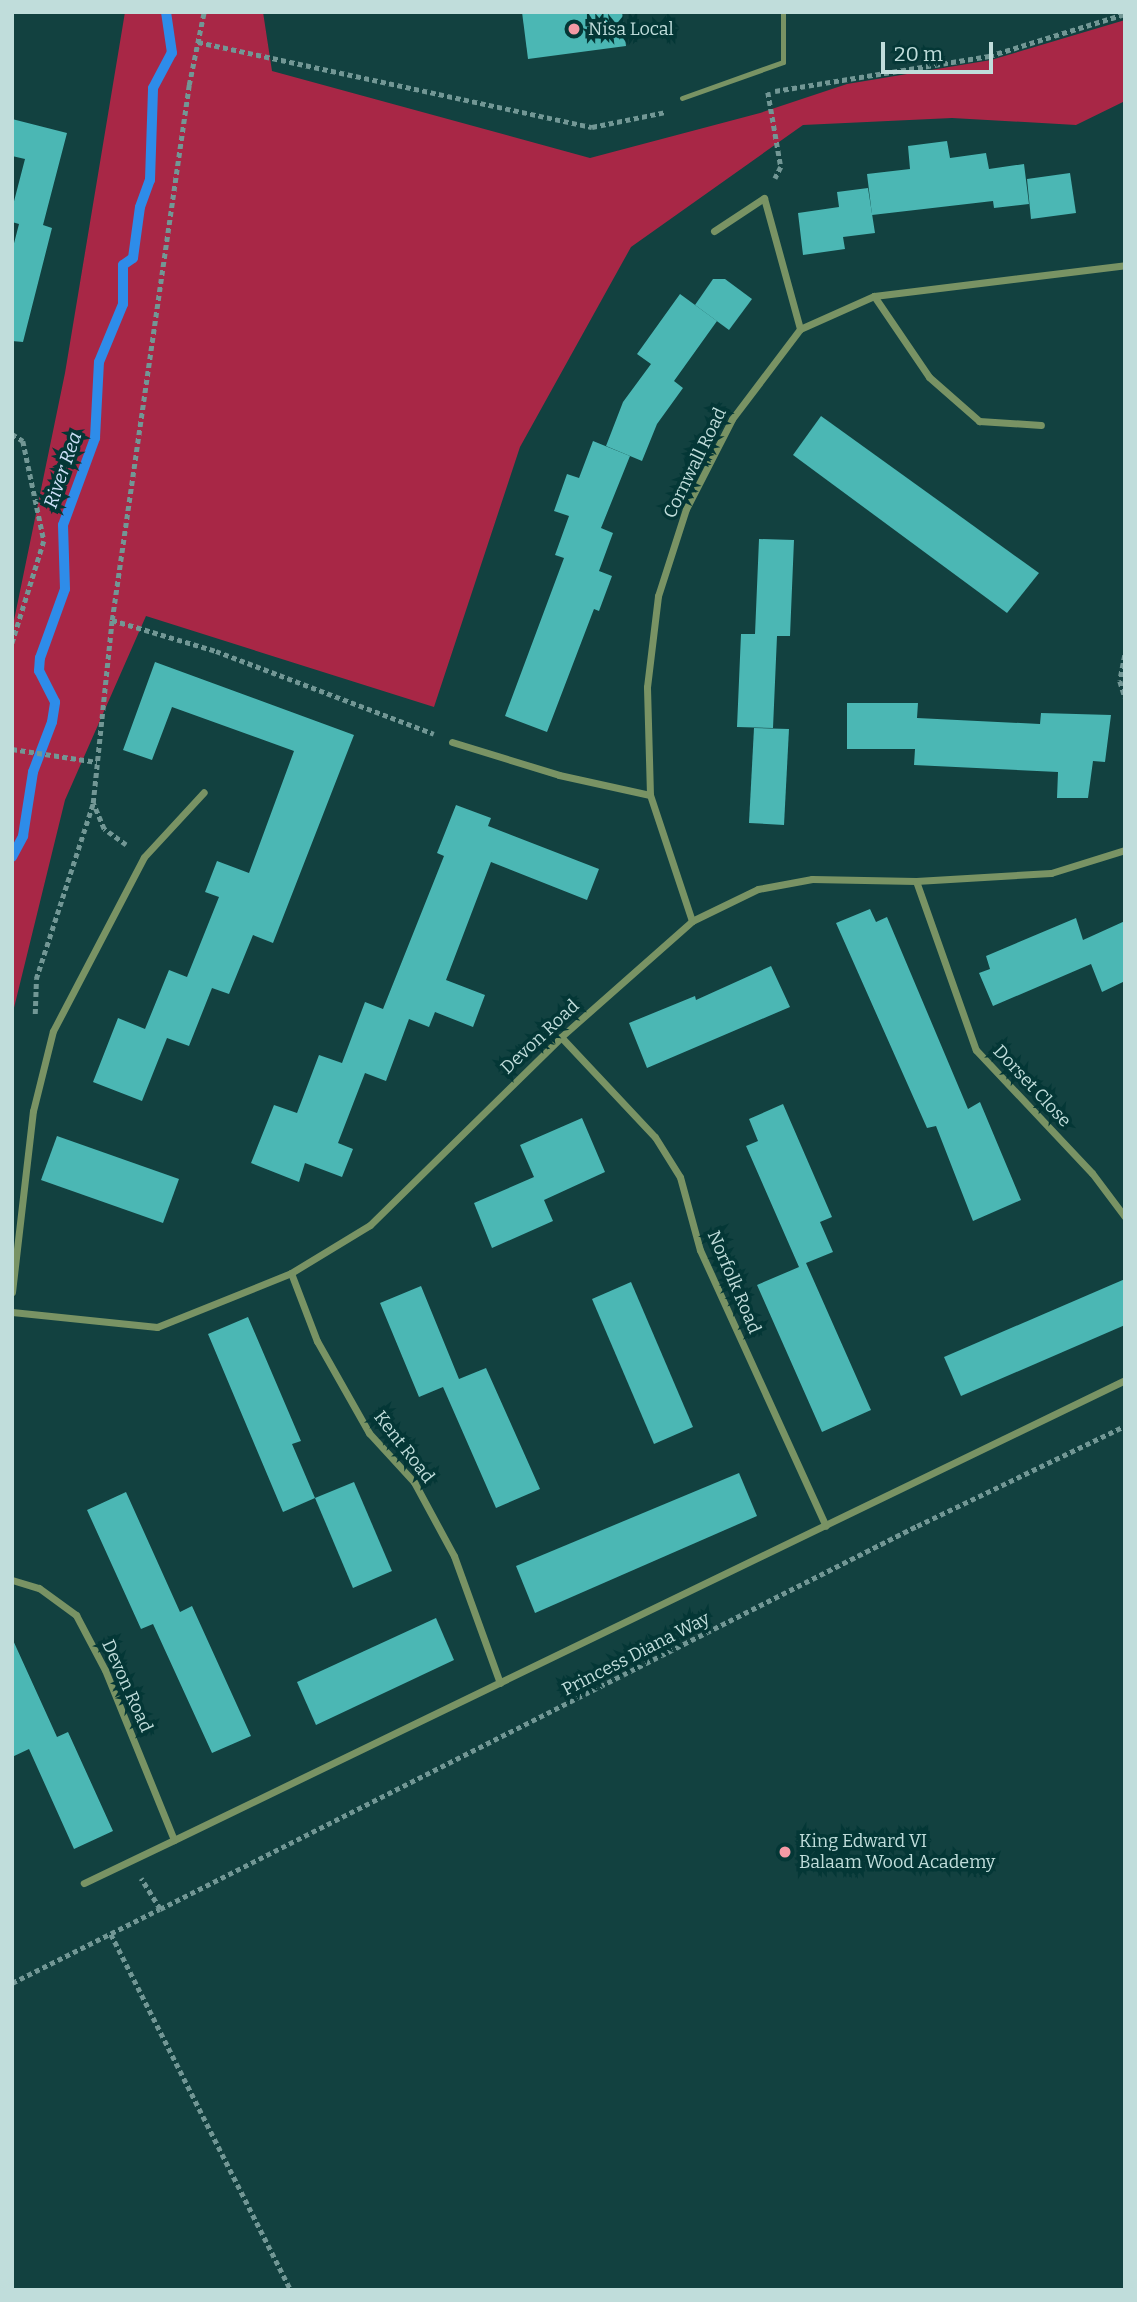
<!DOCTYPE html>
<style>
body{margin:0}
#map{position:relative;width:1137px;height:2302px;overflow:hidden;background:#124140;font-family:Bitter,serif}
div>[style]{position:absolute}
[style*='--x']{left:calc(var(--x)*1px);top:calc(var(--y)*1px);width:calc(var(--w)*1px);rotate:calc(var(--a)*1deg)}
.forest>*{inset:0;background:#a82746}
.stream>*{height:10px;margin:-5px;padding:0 5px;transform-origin:5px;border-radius:5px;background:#2e8ce9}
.building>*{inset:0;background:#4bb7b4}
.path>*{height:4.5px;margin-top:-2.25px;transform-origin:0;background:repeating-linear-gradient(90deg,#729795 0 5px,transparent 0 8.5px)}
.service>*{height:5px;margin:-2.5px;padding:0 2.5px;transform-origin:2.5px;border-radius:2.5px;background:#799364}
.minor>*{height:7px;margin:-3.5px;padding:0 3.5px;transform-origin:3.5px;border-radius:3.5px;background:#799364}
.dots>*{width:19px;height:19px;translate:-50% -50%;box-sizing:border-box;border:4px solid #043736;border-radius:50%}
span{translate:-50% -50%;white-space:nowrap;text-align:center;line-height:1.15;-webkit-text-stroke:7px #043736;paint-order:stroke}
.poi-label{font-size:18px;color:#c0dddb}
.left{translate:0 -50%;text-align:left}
.street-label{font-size:18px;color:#c0dddb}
.water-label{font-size:19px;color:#cde2f9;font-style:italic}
.frame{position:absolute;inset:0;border:14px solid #c0dddb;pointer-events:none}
.scale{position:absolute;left:881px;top:42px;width:112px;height:32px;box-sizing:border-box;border:4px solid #c0dddb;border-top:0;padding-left:9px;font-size:21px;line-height:24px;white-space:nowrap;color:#c0dddb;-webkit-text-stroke:5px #043736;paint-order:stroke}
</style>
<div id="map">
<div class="forest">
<i style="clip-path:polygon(125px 12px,263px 12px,272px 71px,590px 158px,760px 113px,847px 84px,991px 60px,1125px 20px,1125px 101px,1076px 125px,952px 118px,803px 125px,631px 247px,520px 447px,434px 707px,146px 616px,65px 800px,12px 1016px,12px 630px,65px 373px)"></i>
</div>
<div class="stream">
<i style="--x:12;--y:857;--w:24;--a:-62"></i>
<i style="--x:23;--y:836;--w:65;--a:-81.1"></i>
<i style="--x:33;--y:772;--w:53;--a:-69.2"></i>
<i style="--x:52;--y:722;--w:20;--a:-81"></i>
<i style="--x:55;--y:702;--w:35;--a:-117"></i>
<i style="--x:39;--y:671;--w:13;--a:-86"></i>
<i style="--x:40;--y:658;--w:73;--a:-70.1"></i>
<i style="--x:65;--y:589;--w:64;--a:-91.8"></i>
<i style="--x:63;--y:525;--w:93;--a:-69.8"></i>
<i style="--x:95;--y:438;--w:76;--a:-87"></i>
<i style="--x:99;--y:362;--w:63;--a:-67.5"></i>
<i style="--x:123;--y:304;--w:39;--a:-90"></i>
<i style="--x:123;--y:265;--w:12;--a:-35"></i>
<i style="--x:133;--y:258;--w:51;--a:-82.2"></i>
<i style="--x:140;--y:207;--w:29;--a:-70"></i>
<i style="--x:150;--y:180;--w:92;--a:-88.1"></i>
<i style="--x:153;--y:88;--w:40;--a:-62"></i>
<i style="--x:172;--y:53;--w:41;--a:-98.3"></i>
</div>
<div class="building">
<i style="clip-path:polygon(522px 12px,622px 12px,626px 46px,528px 59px)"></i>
<i style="clip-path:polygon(12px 119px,67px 133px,43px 225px,52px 228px,23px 342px,12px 341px,12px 251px,19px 224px,12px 222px,12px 209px,25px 159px,12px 156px)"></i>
<i style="clip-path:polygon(947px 141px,950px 158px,986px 153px,989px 169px,1024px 164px,1029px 204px,994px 208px,993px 201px,872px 215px,867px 174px,910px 169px,908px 146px)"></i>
<i style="clip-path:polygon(1070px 173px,1076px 213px,1031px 219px,1027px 179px)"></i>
<i style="clip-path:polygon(868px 188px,875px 233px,843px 237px,845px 249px,803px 255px,798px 213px,839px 207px,837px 192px)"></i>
<i style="clip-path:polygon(713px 279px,725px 279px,752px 299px,729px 330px,695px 305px)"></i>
<i style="clip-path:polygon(680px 294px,717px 321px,674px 381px,683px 388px,657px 424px,642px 461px,606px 446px,623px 402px,651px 364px,637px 354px)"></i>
<i style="clip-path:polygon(821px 416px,1039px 573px,1007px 613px,793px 455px)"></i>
<i style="clip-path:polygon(593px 441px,630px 456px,601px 528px,613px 533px,599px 571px,612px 576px,599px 611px,594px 609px,547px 732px,505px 716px,564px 558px,555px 555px,569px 516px,554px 511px,567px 474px,579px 478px)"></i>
<i style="clip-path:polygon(759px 539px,794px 540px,790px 636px,777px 636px,773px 728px,737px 727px,741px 634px,755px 634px)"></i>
<i style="clip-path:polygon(155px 662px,354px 735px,273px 943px,253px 935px,229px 994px,212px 988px,189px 1046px,167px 1038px,142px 1101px,93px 1082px,118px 1018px,145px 1029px,169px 970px,187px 977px,219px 897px,205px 892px,217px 861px,249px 873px,294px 751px,172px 707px,152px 760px,123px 750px)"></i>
<i style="clip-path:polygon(847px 703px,918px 703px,917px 718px,1040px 724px,1041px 713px,1111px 715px,1105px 762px,1093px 761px,1088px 798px,1057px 798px,1058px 772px,914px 765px,915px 749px,847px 749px)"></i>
<i style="clip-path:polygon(754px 728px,789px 729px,784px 825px,749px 823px)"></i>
<i style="clip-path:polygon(456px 805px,491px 818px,488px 826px,599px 869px,587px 900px,491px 862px,446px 980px,485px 995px,473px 1027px,435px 1012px,429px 1027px,409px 1019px,386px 1081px,365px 1073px,338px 1143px,353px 1149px,342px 1177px,305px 1163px,299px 1182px,251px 1163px,274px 1105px,297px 1113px,319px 1055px,342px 1063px,365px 1002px,383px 1009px,444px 856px,437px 853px)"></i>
<i style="clip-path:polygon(870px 909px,876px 922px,887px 917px,968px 1109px,980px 1102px,1021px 1200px,973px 1221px,936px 1126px,927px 1128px,836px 923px)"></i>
<i style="clip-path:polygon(1076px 918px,1083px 940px,1125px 921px,1125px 981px,1102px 992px,1091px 964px,993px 1006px,979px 973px,990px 969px,986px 956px)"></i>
<i style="clip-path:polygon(771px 966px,790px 1007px,647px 1068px,629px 1023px,695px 996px,696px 1000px)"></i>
<i style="clip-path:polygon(783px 1104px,832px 1217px,820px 1222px,833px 1252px,806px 1263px,871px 1410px,822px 1432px,757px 1285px,799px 1267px,746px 1146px,758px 1141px,749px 1119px)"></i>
<i style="clip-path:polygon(582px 1118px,605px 1172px,544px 1200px,553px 1221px,492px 1248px,474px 1203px,534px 1177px,520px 1145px)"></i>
<i style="clip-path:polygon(57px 1136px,179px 1179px,163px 1223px,41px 1180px)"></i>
<i style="clip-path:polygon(1125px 1279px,1125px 1325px,961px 1396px,944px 1357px)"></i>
<i style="clip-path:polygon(631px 1282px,693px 1427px,654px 1444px,592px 1299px)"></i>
<i style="clip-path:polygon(421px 1286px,459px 1379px,486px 1368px,540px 1489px,496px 1508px,443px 1387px,419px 1397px,380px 1303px)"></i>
<i style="clip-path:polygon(248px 1317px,301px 1441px,292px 1444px,315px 1498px,283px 1512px,208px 1334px)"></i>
<i style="clip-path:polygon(739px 1473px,757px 1516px,535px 1613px,516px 1566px)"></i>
<i style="clip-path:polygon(354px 1482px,392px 1571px,353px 1588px,315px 1498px)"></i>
<i style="clip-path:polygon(126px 1492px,180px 1612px,192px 1606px,251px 1736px,212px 1753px,153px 1624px,141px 1629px,87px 1510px)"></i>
<i style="clip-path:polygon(436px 1618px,454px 1660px,316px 1725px,297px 1682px)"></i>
<i style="clip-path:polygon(12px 1638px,57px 1737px,68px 1732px,113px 1831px,74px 1849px,29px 1749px,12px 1757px)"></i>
</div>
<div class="path">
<i style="--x:198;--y:42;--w:403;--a:12.2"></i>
<i style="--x:592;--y:127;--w:76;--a:-11.5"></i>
<i style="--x:775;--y:91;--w:217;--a:-9.3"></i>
<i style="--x:989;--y:56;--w:142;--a:-17.2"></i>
<i style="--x:768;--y:92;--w:76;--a:80.2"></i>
<i style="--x:781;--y:167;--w:13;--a:117"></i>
<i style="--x:12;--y:434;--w:13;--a:32"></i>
<i style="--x:23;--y:441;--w:102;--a:78.1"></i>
<i style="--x:44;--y:541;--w:108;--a:107.3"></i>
<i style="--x:112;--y:620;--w:109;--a:16.6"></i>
<i style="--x:216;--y:651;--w:233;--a:20.8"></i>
<i style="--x:1125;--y:655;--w:26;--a:101"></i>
<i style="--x:1120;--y:681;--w:17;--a:73"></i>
<i style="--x:12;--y:749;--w:86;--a:8.7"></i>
<i style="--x:126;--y:845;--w:27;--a:-144"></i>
<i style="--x:104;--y:829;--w:28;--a:-113"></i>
<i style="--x:93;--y:803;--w:184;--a:-84.1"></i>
<i style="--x:112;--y:620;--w:541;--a:-81.81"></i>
<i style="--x:189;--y:85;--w:75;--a:-78.4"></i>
<i style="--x:35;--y:1014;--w:35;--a:-88"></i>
<i style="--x:36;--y:979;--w:184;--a:-72"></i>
<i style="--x:160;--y:1909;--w:848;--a:-26.84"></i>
<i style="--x:917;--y:1526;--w:231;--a:-25.7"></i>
<i style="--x:111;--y:1934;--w:399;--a:63.2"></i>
<i style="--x:12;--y:1983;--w:165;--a:-26.6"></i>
<i style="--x:160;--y:1909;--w:36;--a:-122"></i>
</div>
<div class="service">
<i style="--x:682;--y:98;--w:107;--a:-19.6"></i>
<i style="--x:783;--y:62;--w:50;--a:-90"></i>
</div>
<div class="minor">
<i style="--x:714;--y:231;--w:60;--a:-33.4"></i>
<i style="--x:764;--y:198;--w:136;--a:74.6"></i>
<i style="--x:874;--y:296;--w:98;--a:55.8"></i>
<i style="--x:929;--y:377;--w:67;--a:41.3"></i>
<i style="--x:979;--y:421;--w:62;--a:3.7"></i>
<i style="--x:452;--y:742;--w:112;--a:17.1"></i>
<i style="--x:559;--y:775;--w:93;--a:12.4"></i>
<i style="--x:916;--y:881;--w:179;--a:70.5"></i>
<i style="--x:976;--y:1050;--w:169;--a:46.7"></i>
<i style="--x:1092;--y:1173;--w:55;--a:53.1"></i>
<i style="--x:692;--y:921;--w:133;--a:-108.4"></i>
<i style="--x:650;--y:795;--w:108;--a:-91.6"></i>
<i style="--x:647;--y:687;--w:92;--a:-83.1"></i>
<i style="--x:658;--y:596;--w:91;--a:-72.2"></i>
<i style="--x:686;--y:509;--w:101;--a:-62.9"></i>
<i style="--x:732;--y:419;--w:113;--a:-52.9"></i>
<i style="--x:800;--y:329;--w:81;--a:-24"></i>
<i style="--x:874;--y:296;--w:253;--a:-7"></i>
<i style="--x:561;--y:1037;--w:137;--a:46.8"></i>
<i style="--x:655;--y:1137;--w:47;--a:58"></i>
<i style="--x:680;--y:1177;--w:76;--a:74.7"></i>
<i style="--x:700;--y:1250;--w:303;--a:65.5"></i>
<i style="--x:291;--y:1273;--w:73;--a:69.1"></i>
<i style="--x:317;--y:1341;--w:106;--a:60.5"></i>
<i style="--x:369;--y:1433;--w:67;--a:47.4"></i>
<i style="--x:414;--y:1482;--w:84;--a:61.6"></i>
<i style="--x:454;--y:1556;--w:135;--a:70.1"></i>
<i style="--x:12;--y:1292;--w:182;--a:-83.4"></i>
<i style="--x:33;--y:1111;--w:82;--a:-76"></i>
<i style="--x:53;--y:1031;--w:196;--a:-62.4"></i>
<i style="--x:144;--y:857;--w:88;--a:-47.3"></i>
<i style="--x:12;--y:1312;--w:146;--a:5.9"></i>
<i style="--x:157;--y:1327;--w:144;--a:-21.9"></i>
<i style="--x:291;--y:1273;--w:92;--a:-31.3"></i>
<i style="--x:370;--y:1225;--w:268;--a:-44.5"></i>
<i style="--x:561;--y:1037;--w:175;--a:-41.5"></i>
<i style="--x:692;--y:921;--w:73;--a:-25.9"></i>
<i style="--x:758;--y:889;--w:55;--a:-10.5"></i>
<i style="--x:812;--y:879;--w:104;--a:1.1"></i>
<i style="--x:916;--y:881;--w:135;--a:-3.4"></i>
<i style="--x:1051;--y:873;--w:77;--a:-17.3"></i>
<i style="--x:12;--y:1580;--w:28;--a:17"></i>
<i style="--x:39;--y:1588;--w:46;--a:36.1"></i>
<i style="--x:76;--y:1615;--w:62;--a:62.2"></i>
<i style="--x:105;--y:1670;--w:183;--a:67.9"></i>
<i style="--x:174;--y:1840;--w:100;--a:154.5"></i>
<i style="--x:174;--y:1840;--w:1056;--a:-25.81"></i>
</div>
<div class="dots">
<i style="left:574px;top:29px;background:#f49aa5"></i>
<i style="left:785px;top:1852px;background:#f49aa5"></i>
</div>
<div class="poi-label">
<span class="left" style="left:588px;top:29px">Nisa Local</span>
<span class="left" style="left:799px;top:1852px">King Edward VI<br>Balaam Wood Academy</span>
</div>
<div class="street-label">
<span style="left:695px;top:463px;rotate:-64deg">Cornwall Road</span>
<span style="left:540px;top:1037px;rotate:-43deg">Devon Road</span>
<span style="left:1032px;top:1086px;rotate:47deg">Dorset Close</span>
<span style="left:734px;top:1282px;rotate:67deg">Norfolk Road</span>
<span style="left:404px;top:1447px;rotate:52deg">Kent Road</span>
<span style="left:636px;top:1654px;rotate:-27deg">Princess Diana Way</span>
<span style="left:127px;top:1686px;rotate:66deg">Devon Road</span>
</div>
<div class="water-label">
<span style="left:63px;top:470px;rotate:-71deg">River Rea</span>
</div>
<div class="frame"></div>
<div class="scale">20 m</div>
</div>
